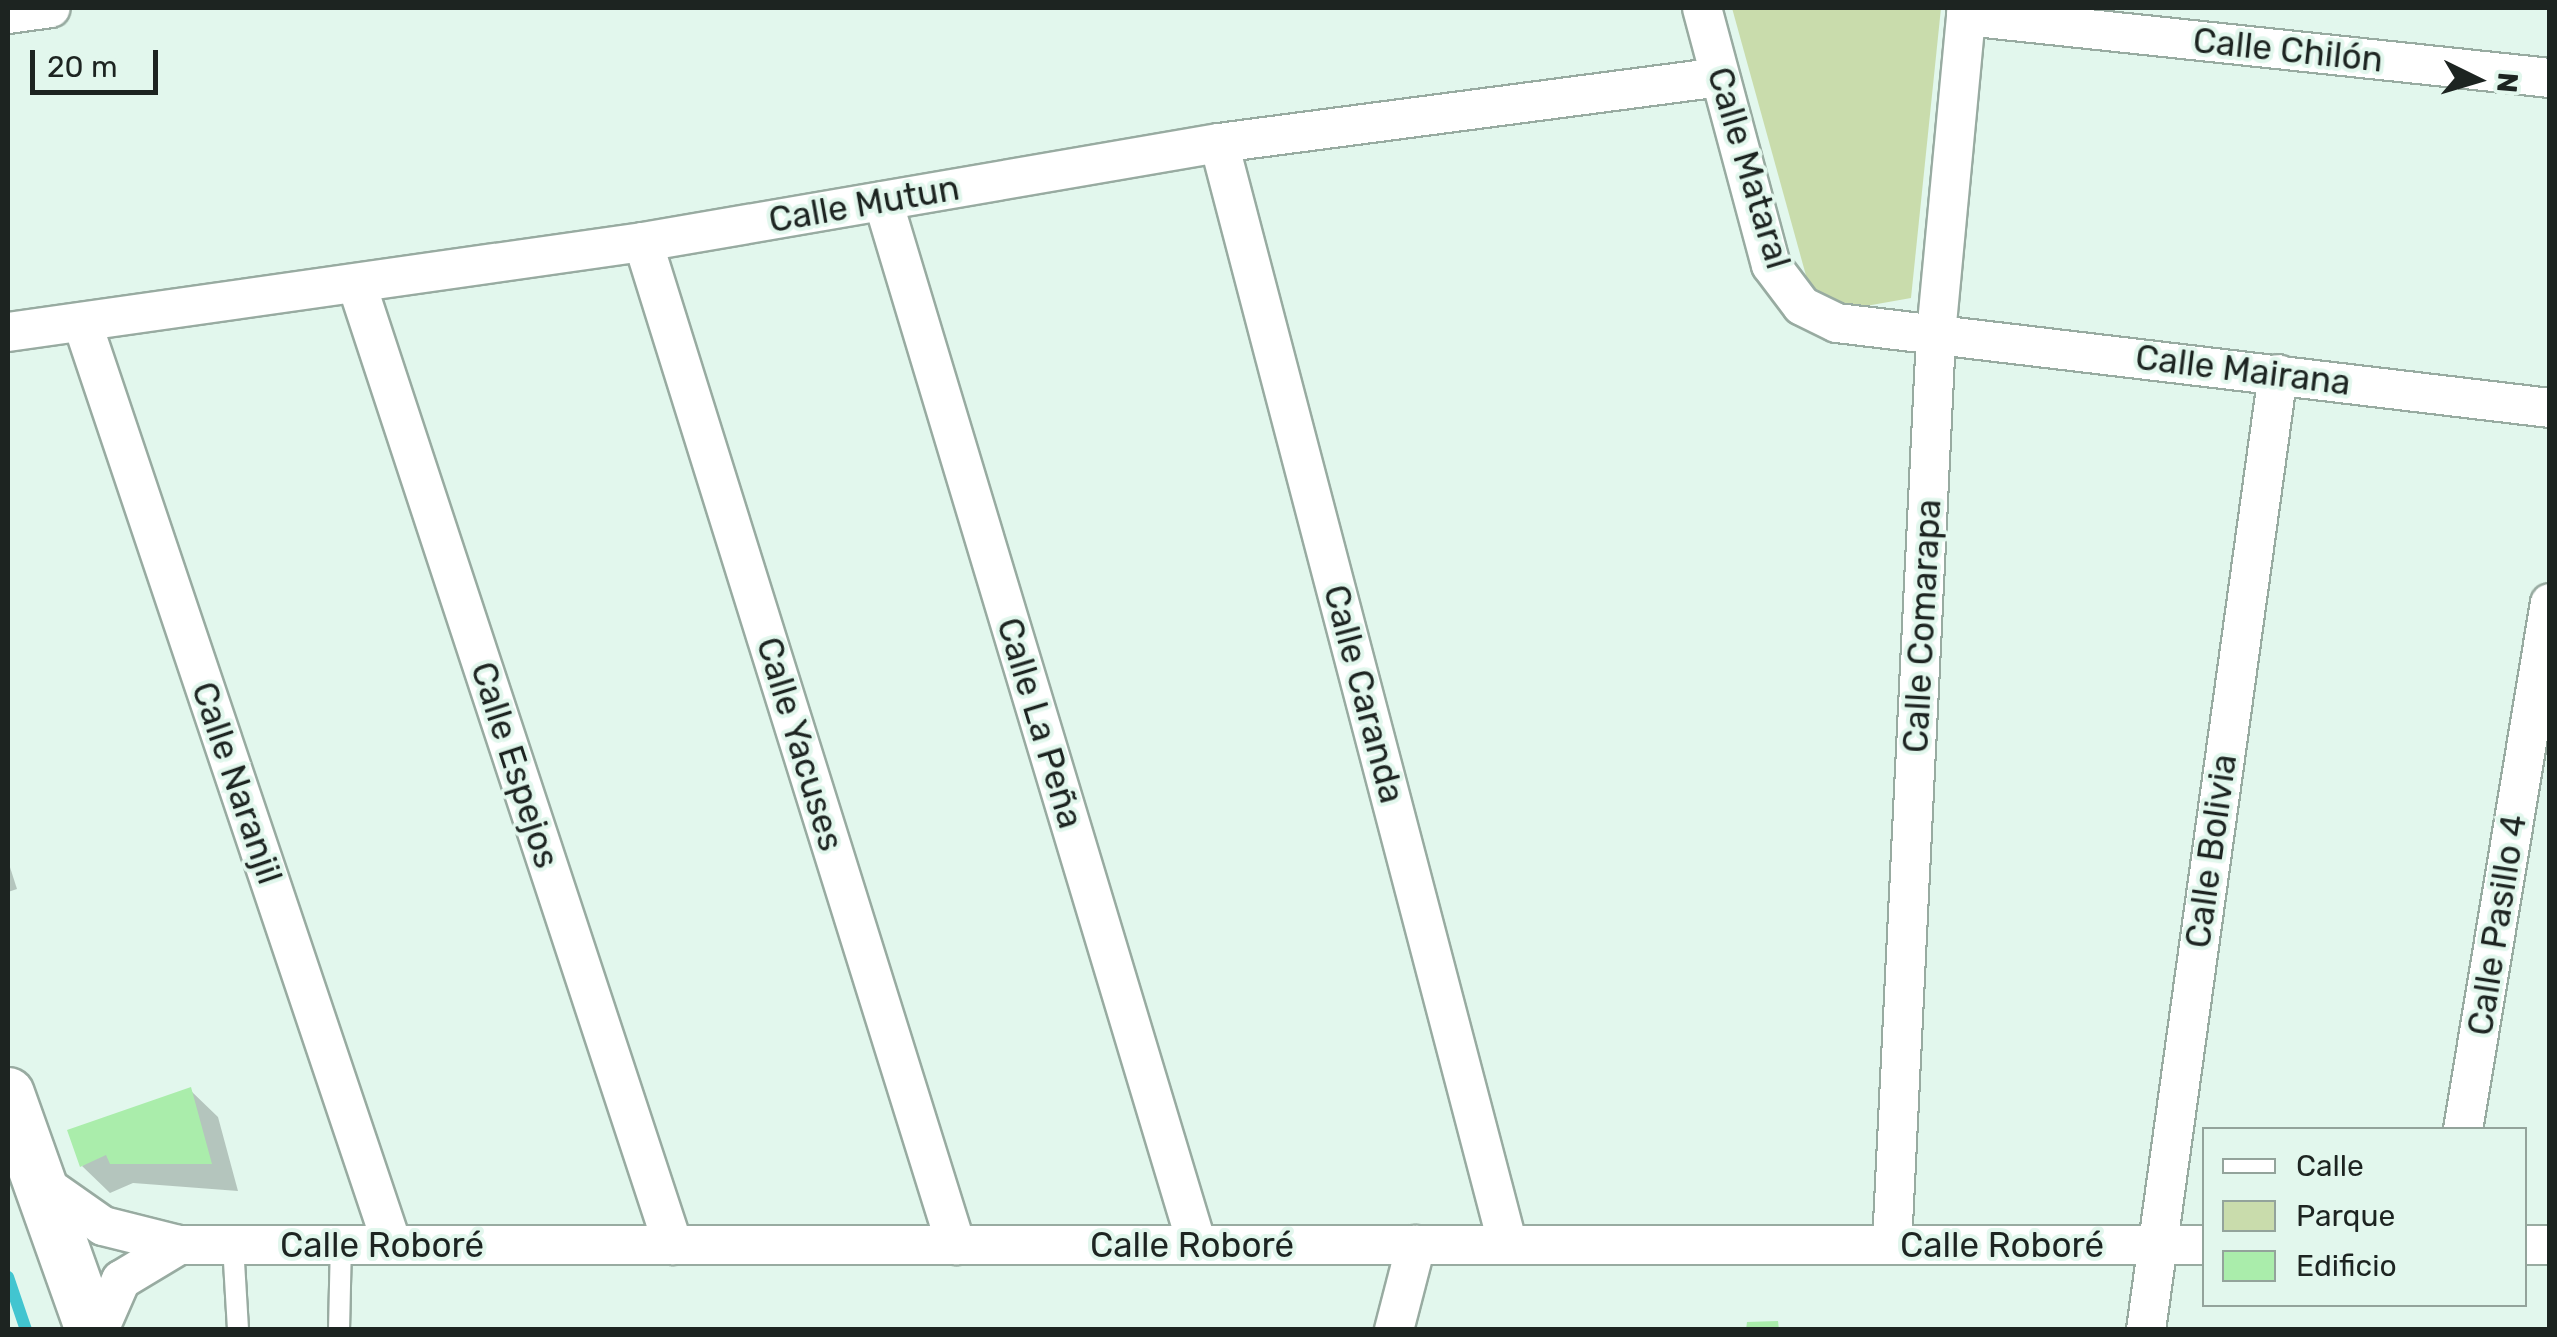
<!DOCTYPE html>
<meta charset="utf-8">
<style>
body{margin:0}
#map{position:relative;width:2557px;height:1337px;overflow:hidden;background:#e2f7ed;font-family:Rubik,sans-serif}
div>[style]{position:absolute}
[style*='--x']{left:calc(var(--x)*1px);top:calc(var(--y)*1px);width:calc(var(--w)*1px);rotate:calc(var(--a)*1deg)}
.green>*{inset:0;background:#c9dcac}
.shadow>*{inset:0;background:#0003}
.stream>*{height:12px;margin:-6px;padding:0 6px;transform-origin:6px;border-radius:6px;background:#42c5d0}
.building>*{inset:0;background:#aaedab}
.roads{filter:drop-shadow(2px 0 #98aba1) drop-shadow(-2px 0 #98aba1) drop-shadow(0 2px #98aba1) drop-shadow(0 -2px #98aba1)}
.lane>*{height:20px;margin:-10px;padding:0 10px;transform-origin:10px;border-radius:10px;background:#fff}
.street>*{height:38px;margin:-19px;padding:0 19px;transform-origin:19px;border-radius:19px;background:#fff}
.secondary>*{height:52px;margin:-26px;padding:0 26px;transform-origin:26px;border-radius:26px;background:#fff}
span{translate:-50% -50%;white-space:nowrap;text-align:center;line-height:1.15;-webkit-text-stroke:8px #e2f7ed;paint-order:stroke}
.street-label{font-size:35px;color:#1d2421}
.frame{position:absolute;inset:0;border:10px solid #1d2421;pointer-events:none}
.legend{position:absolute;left:2202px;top:1127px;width:325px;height:180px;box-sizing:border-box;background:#e2f7ed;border:2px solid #93a39b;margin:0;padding:12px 18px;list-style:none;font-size:30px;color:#1d2421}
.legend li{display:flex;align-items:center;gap:20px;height:50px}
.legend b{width:50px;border:2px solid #93a39b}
.north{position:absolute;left:2427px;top:30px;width:100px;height:100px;-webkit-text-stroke:8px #e2f7ed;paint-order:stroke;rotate:95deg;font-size:28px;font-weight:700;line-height:40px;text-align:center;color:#1d2421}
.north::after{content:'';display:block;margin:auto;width:35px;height:45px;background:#1d2421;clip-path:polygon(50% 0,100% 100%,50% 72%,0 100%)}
.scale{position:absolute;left:30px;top:50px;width:128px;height:45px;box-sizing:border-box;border:5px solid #1d2421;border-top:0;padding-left:12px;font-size:30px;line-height:35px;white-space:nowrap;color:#1d2421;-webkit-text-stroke:8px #e2f7ed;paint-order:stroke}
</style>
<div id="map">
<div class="green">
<i style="clip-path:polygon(1732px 8px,1941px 8px,1911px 298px,1849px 309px,1810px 290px)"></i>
</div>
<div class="shadow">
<i style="clip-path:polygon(8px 861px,17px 889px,8px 892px)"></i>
<i style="clip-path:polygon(190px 1090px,218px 1117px,238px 1191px,133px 1183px,110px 1193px,82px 1166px)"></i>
</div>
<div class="stream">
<i style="--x:8;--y:1277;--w:56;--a:71.2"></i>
</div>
<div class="building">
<i style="clip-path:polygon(191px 1087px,212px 1164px,110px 1164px,106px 1155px,80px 1167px,67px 1130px)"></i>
<i style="clip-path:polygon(1778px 1321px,1779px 1330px,1746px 1330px,1747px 1322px)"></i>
</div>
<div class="roads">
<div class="lane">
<i style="--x:233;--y:1245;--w:85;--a:86.6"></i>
<i style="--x:339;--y:1330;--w:85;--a:-88.7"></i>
</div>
<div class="street">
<i style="--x:1702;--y:8;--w:266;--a:75"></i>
<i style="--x:1771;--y:265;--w:51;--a:52.9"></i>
<i style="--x:1802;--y:306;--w:39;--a:26"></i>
<i style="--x:1837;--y:323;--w:718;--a:6.8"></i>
<i style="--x:8;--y:14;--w:43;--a:-7.9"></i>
<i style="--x:1966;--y:16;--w:587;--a:6.06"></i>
<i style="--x:1219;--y:143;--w:1139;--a:75.31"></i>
<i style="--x:883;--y:201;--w:1090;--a:73.26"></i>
<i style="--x:643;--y:242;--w:1051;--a:72.67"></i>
<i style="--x:357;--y:285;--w:1011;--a:71.78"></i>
<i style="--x:82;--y:322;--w:973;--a:71.42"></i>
<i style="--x:8;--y:332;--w:641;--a:-8.07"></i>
<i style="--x:643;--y:242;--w:584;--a:-9.75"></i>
<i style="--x:1219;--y:143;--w:505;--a:-7.5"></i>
<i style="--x:2463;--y:1130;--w:534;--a:-80.63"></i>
<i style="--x:39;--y:1181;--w:78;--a:35.1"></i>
<i style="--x:103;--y:1226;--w:78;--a:14"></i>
<i style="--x:179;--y:1245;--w:2025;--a:0"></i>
<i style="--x:1892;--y:1245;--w:912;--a:-87.23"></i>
<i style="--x:1936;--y:334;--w:327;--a:-84.6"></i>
<i style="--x:2524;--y:1245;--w:26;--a:0"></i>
<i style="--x:99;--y:1330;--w:55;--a:-66.3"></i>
<i style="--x:121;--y:1280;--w:68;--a:-31.1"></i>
<i style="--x:1394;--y:1330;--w:88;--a:-75.5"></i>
<i style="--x:2146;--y:1330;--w:965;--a:-82.14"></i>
</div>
<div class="secondary">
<i style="--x:8;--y:1094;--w:251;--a:70.4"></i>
</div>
</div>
<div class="street-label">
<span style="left:2288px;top:50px;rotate:6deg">Calle Chilón</span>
<span style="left:1749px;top:168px;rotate:73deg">Calle Mataral</span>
<span style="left:864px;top:204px;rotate:-10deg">Calle Mutun</span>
<span style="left:2243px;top:370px;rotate:7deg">Calle Mairana</span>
<span style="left:1922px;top:626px;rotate:-87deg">Calle Comarapa</span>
<span style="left:1364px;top:694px;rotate:75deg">Calle Caranda</span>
<span style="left:1040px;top:723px;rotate:73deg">Calle La Peña</span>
<span style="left:800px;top:744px;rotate:73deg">Calle Yacuses</span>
<span style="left:515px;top:765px;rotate:72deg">Calle Espejos</span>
<span style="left:237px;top:783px;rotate:71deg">Calle Naranjil</span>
<span style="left:2211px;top:851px;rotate:-82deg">Calle Bolivia</span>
<span style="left:2497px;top:925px;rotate:-81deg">Calle Pasillo 4</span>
<span style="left:382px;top:1245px">Calle Roboré</span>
<span style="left:1192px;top:1245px">Calle Roboré</span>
<span style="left:2002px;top:1245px">Calle Roboré</span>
</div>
<div class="frame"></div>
<ul class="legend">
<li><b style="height:12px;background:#fff"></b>Calle</li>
<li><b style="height:28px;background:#c9dcac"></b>Parque</li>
<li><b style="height:28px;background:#aaedab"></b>Edificio</li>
</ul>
<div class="north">N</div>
<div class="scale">20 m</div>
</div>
